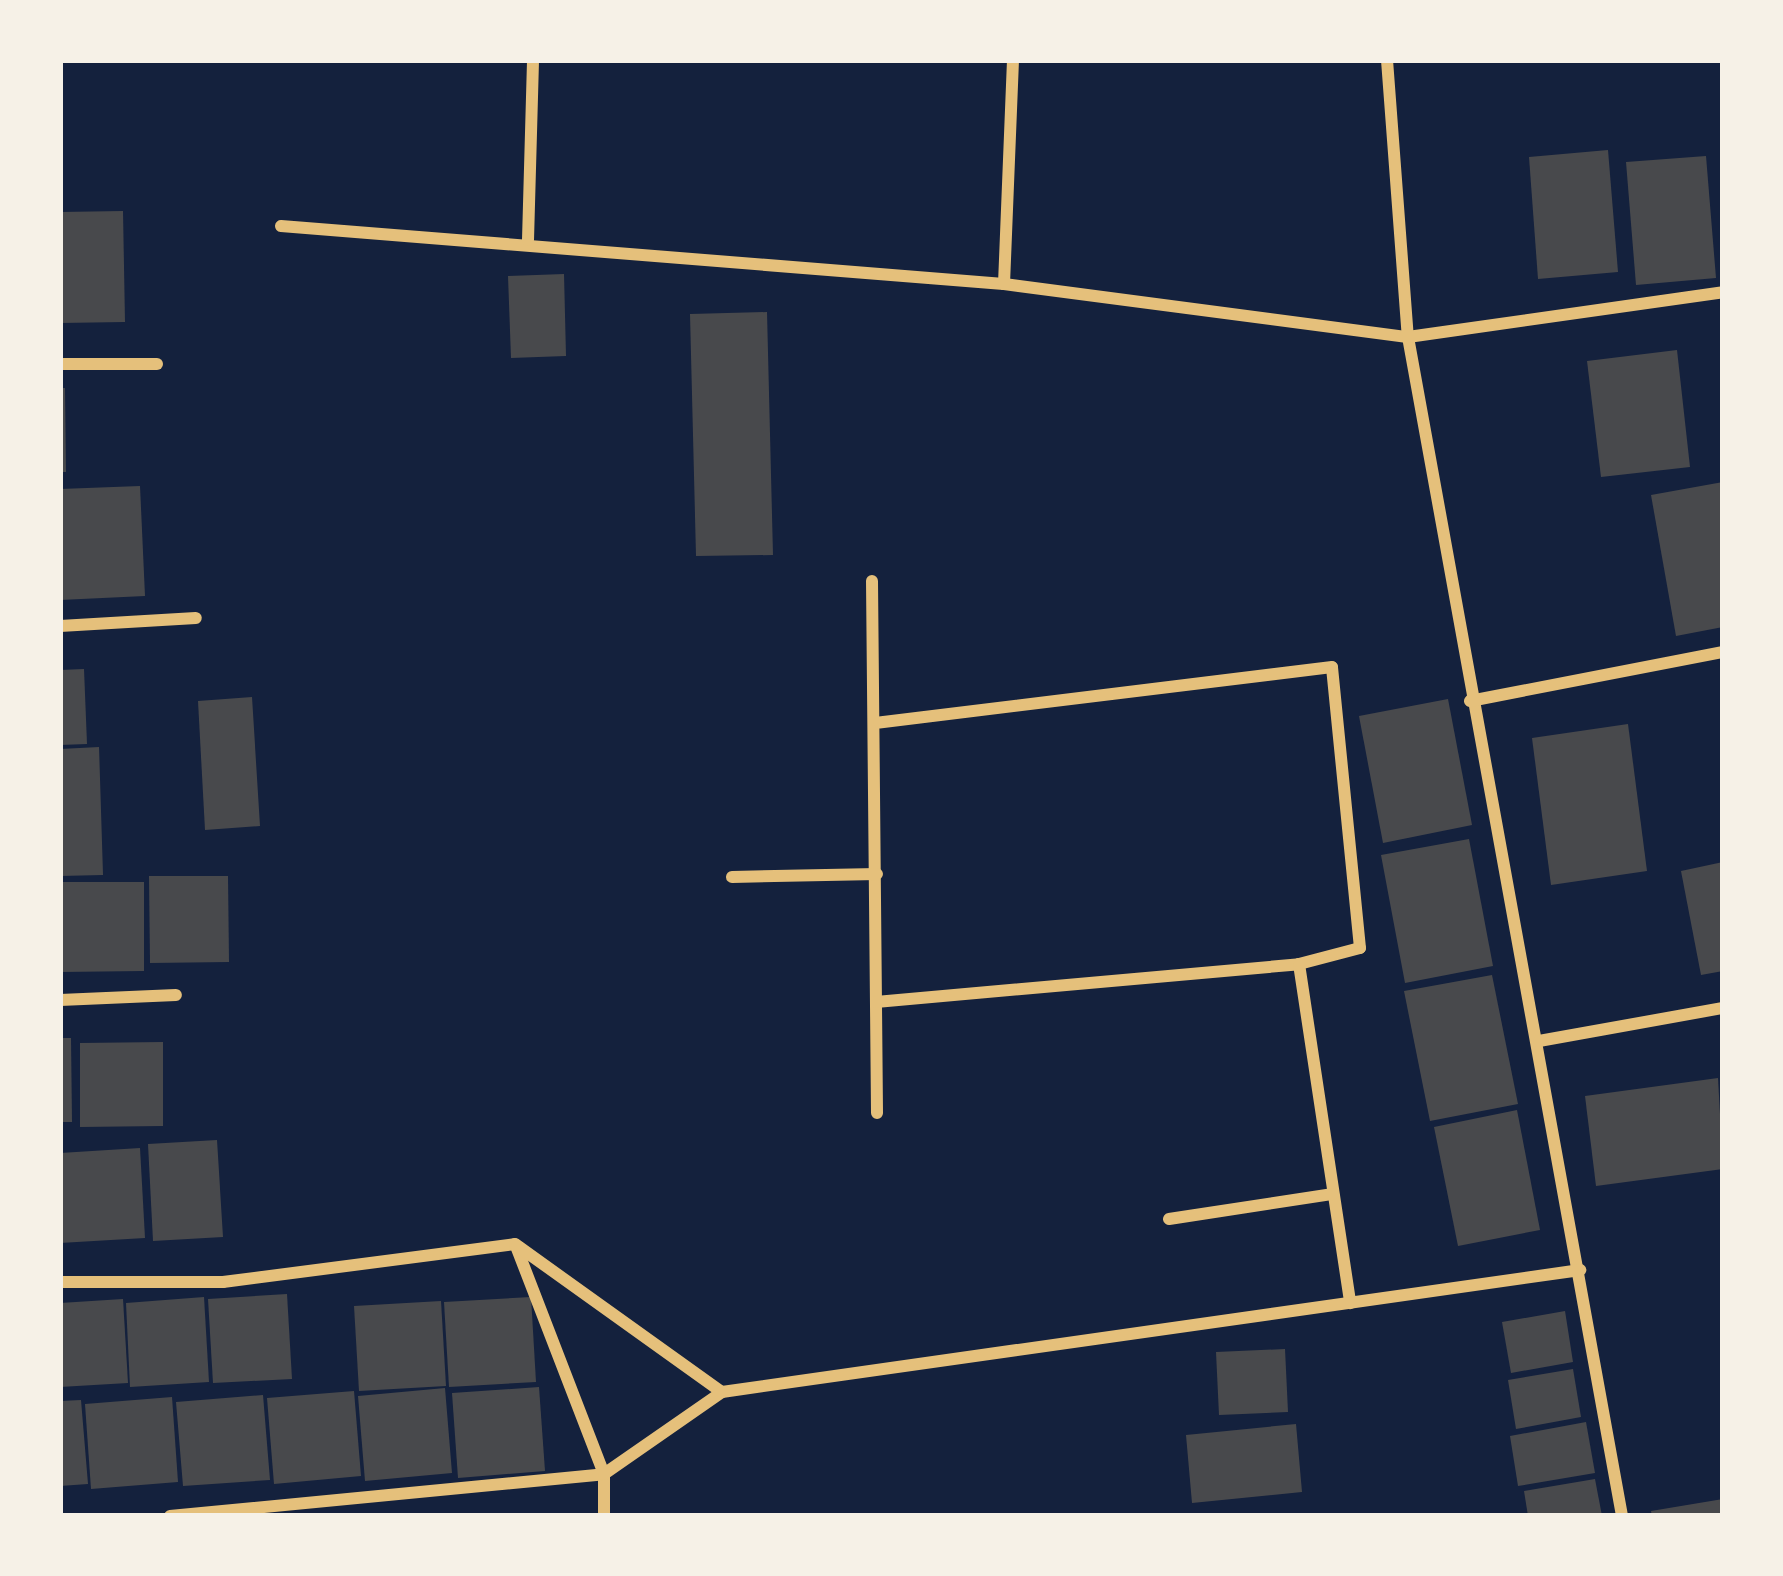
<!DOCTYPE html>
<style>
body{margin:0}
#map{position:relative;width:1783px;height:1576px;overflow:hidden;background:#14213d;font-family:"IBM Plex Sans",sans-serif}
div>[style]{position:absolute}
[style*='--x']{left:calc(var(--x)*1px);top:calc(var(--y)*1px);width:calc(var(--w)*1px);rotate:calc(var(--a)*1deg)}
.building>*{inset:0;background:#48494c}
.minor>*{height:12px;margin:-6px;padding:0 6px;transform-origin:6px;border-radius:6px;background:#e5c07b}
span{translate:-50% -50%;white-space:nowrap;text-align:center;line-height:1.15;-webkit-text-stroke:12px #f6f1e7;paint-order:stroke}
.frame{position:absolute;inset:0;border:63px solid #f6f1e7;pointer-events:none}
</style>
<div id="map">
<div class="building">
<i style="clip-path:polygon(1608px 150px,1618px 272px,1538px 279px,1529px 157px)"></i>
<i style="clip-path:polygon(1706px 156px,1716px 278px,1636px 285px,1626px 162px)"></i>
<i style="clip-path:polygon(123px 211px,125px 322px,60px 323px,60px 212px)"></i>
<i style="clip-path:polygon(564px 274px,566px 356px,511px 358px,508px 276px)"></i>
<i style="clip-path:polygon(767px 312px,773px 555px,696px 556px,690px 314px)"></i>
<i style="clip-path:polygon(1677px 350px,1690px 467px,1601px 477px,1587px 361px)"></i>
<i style="clip-path:polygon(60px 388px,65px 388px,66px 472px,60px 472px)"></i>
<i style="clip-path:polygon(1723px 482px,1723px 627px,1676px 636px,1651px 495px)"></i>
<i style="clip-path:polygon(140px 486px,145px 596px,60px 600px,60px 489px)"></i>
<i style="clip-path:polygon(84px 669px,87px 744px,60px 745px,60px 670px)"></i>
<i style="clip-path:polygon(252px 697px,260px 826px,205px 830px,198px 701px)"></i>
<i style="clip-path:polygon(1448px 699px,1472px 825px,1383px 843px,1359px 716px)"></i>
<i style="clip-path:polygon(1628px 724px,1647px 871px,1551px 885px,1532px 738px)"></i>
<i style="clip-path:polygon(99px 747px,103px 875px,60px 876px,60px 749px)"></i>
<i style="clip-path:polygon(1469px 839px,1493px 966px,1405px 983px,1381px 855px)"></i>
<i style="clip-path:polygon(1723px 862px,1723px 971px,1701px 975px,1681px 871px)"></i>
<i style="clip-path:polygon(149px 876px,228px 876px,229px 962px,150px 963px)"></i>
<i style="clip-path:polygon(60px 882px,144px 882px,144px 971px,60px 972px)"></i>
<i style="clip-path:polygon(1492px 975px,1518px 1104px,1430px 1121px,1404px 991px)"></i>
<i style="clip-path:polygon(60px 1038px,71px 1038px,72px 1122px,60px 1122px)"></i>
<i style="clip-path:polygon(163px 1042px,163px 1126px,80px 1127px,80px 1043px)"></i>
<i style="clip-path:polygon(1718px 1078px,1723px 1169px,1596px 1186px,1585px 1096px)"></i>
<i style="clip-path:polygon(1517px 1110px,1540px 1230px,1458px 1246px,1434px 1127px)"></i>
<i style="clip-path:polygon(217px 1140px,223px 1237px,153px 1241px,148px 1144px)"></i>
<i style="clip-path:polygon(140px 1148px,145px 1238px,60px 1243px,60px 1153px)"></i>
<i style="clip-path:polygon(287px 1294px,292px 1379px,213px 1383px,208px 1299px)"></i>
<i style="clip-path:polygon(204px 1297px,209px 1382px,130px 1387px,126px 1303px)"></i>
<i style="clip-path:polygon(531px 1297px,536px 1382px,449px 1387px,444px 1302px)"></i>
<i style="clip-path:polygon(123px 1299px,128px 1383px,60px 1387px,60px 1303px)"></i>
<i style="clip-path:polygon(441px 1301px,446px 1386px,359px 1391px,354px 1306px)"></i>
<i style="clip-path:polygon(1565px 1311px,1573px 1362px,1511px 1373px,1502px 1322px)"></i>
<i style="clip-path:polygon(1285px 1349px,1288px 1412px,1219px 1415px,1216px 1352px)"></i>
<i style="clip-path:polygon(1573px 1369px,1581px 1417px,1516px 1429px,1508px 1380px)"></i>
<i style="clip-path:polygon(539px 1387px,545px 1471px,458px 1478px,452px 1393px)"></i>
<i style="clip-path:polygon(445px 1388px,452px 1473px,365px 1481px,358px 1396px)"></i>
<i style="clip-path:polygon(354px 1391px,361px 1476px,274px 1484px,267px 1398px)"></i>
<i style="clip-path:polygon(263px 1395px,270px 1480px,183px 1486px,176px 1402px)"></i>
<i style="clip-path:polygon(172px 1397px,178px 1482px,91px 1489px,85px 1404px)"></i>
<i style="clip-path:polygon(81px 1400px,88px 1484px,60px 1486px,60px 1401px)"></i>
<i style="clip-path:polygon(1586px 1422px,1595px 1473px,1518px 1486px,1510px 1436px)"></i>
<i style="clip-path:polygon(1296px 1424px,1302px 1492px,1192px 1503px,1186px 1435px)"></i>
<i style="clip-path:polygon(1595px 1479px,1602px 1516px,1528px 1516px,1524px 1491px)"></i>
<i style="clip-path:polygon(1723px 1499px,1723px 1516px,1652px 1516px,1651px 1511px)"></i>
</div>
<div class="minor">
<i style="--x:1387;--y:60;--w:278;--a:85.7"></i>
<i style="--x:1408;--y:337;--w:1198;--a:79.71"></i>
<i style="--x:281;--y:226;--w:725;--a:4.59"></i>
<i style="--x:1004;--y:284;--w:407;--a:7.5"></i>
<i style="--x:1408;--y:337;--w:318;--a:-8.1"></i>
<i style="--x:528;--y:240;--w:180;--a:-88.4"></i>
<i style="--x:1004;--y:284;--w:224;--a:-87.7"></i>
<i style="--x:60;--y:364;--w:97;--a:0"></i>
<i style="--x:872;--y:581;--w:532;--a:89.46"></i>
<i style="--x:60;--y:626;--w:136;--a:-3.4"></i>
<i style="--x:1470;--y:701;--w:258;--a:-11"></i>
<i style="--x:732;--y:877;--w:145;--a:-1.2"></i>
<i style="--x:1299;--y:964;--w:343;--a:81.4"></i>
<i style="--x:60;--y:1000;--w:116;--a:-2.5"></i>
<i style="--x:876;--y:1002;--w:425;--a:-5.1"></i>
<i style="--x:1299;--y:964;--w:63;--a:-14.7"></i>
<i style="--x:1360;--y:948;--w:282;--a:-95.7"></i>
<i style="--x:1332;--y:667;--w:456;--a:173"></i>
<i style="--x:1539;--y:1041;--w:187;--a:-10.2"></i>
<i style="--x:1169;--y:1219;--w:166;--a:-8.7"></i>
<i style="--x:516;--y:1246;--w:244;--a:68.9"></i>
<i style="--x:604;--y:1474;--w:42;--a:90"></i>
<i style="--x:60;--y:1282;--w:163;--a:0"></i>
<i style="--x:223;--y:1282;--w:294;--a:-7.4"></i>
<i style="--x:515;--y:1244;--w:254;--a:35.6"></i>
<i style="--x:170;--y:1516;--w:436;--a:-5.5"></i>
<i style="--x:604;--y:1474;--w:144;--a:-34.8"></i>
<i style="--x:722;--y:1392;--w:867;--a:-8.09"></i>
</div>
<div class="frame"></div>
</div>
